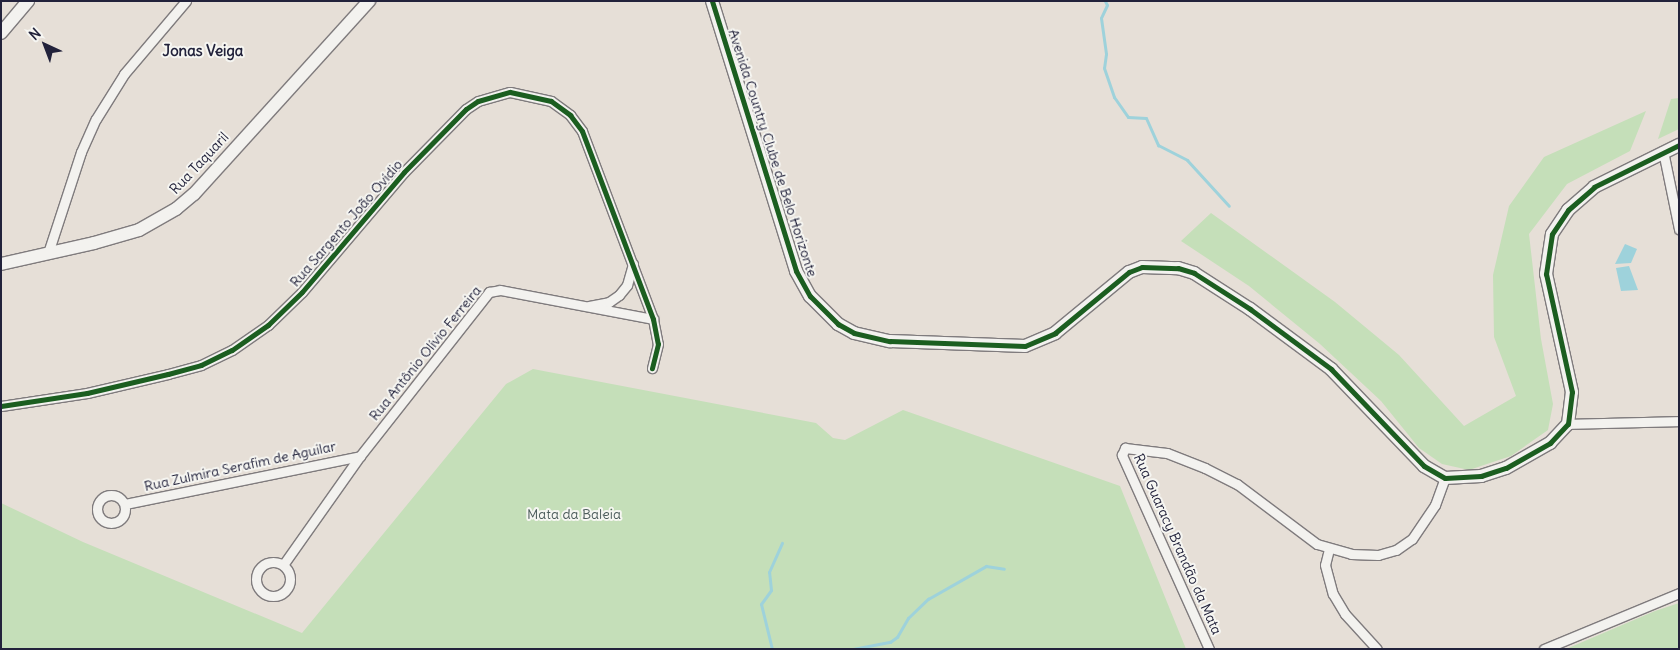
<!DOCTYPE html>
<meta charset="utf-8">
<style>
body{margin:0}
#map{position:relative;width:1680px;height:650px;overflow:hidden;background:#e6dfd7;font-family:Delius,sans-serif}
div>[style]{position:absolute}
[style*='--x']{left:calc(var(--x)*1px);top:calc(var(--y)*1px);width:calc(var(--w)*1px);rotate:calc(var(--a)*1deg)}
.green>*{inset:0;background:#c5dfb9}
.water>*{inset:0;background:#9ed2db}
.stream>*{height:3px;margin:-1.5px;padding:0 1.5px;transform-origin:1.5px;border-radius:1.5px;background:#9ed2db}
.roads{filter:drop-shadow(1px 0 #7f7b7d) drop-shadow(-1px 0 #7f7b7d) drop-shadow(0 1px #7f7b7d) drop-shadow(0 -1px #7f7b7d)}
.street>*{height:9px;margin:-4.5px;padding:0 4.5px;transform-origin:4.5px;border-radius:4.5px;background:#f3f2ef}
.street>.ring{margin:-4.5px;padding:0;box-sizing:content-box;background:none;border:9px solid #f3f2ef;border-radius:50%}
.secondary>*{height:12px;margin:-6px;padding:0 6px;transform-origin:6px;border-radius:6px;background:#f3f2ef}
.cycleway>*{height:5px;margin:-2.5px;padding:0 2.5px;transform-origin:2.5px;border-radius:2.5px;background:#1b5e20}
span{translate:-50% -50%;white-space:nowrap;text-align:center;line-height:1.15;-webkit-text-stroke:4px #f6f6f2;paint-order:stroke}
.street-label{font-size:14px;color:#22223b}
.park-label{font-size:14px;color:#4b5b5a}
.neighbourhood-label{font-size:15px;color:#22223b;font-weight:700}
.frame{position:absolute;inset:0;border:2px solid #22223b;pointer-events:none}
.north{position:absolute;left:20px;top:20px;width:50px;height:50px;-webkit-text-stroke:4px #f6f6f2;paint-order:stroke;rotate:317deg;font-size:14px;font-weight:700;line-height:20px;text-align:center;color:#22223b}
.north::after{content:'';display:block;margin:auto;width:18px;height:22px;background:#22223b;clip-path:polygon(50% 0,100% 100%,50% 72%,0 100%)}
</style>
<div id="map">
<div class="green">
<i style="clip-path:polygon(1679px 98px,1679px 129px,1658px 139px,1671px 99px)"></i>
<i style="clip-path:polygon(1646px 111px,1630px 151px,1567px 184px,1529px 234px,1541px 339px,1553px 404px,1548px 430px,1511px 456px,1469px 470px,1442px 464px,1419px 448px,1381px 401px,1320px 344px,1249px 286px,1181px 241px,1211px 213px,1335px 302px,1399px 355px,1464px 426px,1516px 396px,1494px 337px,1493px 275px,1509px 206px,1544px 157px)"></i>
<i style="clip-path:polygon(533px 369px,816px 423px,833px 438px,845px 440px,903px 410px,1120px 486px,1186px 649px,1px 649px,1px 503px,83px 542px,302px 633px,506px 384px)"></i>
<i style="clip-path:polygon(1679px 603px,1679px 649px,1566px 649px,1655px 611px)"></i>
</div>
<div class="water">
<i style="clip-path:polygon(1625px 244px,1637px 249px,1631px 263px,1615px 264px)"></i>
<i style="clip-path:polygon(1629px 266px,1638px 290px,1621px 291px,1616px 268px)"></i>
</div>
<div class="stream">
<i style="--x:1105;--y:1;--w:4;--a:63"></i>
<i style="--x:1107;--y:5;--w:14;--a:115"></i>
<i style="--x:1101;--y:18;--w:36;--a:82"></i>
<i style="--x:1106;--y:54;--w:14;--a:98"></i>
<i style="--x:1104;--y:68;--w:31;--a:71"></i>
<i style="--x:1114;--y:97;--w:24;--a:55"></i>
<i style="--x:1128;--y:117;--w:18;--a:3"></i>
<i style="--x:1146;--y:118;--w:30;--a:66"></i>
<i style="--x:1158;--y:145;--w:33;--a:27"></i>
<i style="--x:1187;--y:160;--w:62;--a:47.6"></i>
<i style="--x:772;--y:649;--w:46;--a:-103.7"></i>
<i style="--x:761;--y:604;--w:17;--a:-54"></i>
<i style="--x:771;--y:590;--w:18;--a:-96"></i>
<i style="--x:769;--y:572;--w:32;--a:-66"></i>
<i style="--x:853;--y:649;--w:38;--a:-11"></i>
<i style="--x:890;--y:642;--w:9;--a:-36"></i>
<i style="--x:897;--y:637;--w:22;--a:-60"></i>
<i style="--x:908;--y:618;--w:28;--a:-44"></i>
<i style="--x:928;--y:599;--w:67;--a:-29.6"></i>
<i style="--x:986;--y:566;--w:18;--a:9"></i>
</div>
<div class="roads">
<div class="street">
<i style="--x:1663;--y:151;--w:80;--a:78.4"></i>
<i style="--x:48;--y:253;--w:106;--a:-71.9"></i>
<i style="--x:81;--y:152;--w:36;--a:-66"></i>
<i style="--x:96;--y:119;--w:53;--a:-58.1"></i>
<i style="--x:124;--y:74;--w:96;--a:-49.7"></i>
<i style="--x:589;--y:306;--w:20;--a:-11"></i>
<i style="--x:609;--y:302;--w:12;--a:-35"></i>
<i style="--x:619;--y:295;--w:13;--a:-51"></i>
<i style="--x:627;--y:285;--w:22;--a:-74"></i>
<i style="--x:1;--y:406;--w:87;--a:-8.6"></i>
<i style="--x:87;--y:393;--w:83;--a:-13.2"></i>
<i style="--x:168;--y:374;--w:34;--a:-15"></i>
<i style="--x:201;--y:365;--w:34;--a:-26"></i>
<i style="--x:232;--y:350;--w:44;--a:-34.8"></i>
<i style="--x:268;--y:325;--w:47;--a:-44.1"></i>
<i style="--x:302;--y:292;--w:157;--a:-49.6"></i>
<i style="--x:404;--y:172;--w:88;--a:-45.5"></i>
<i style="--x:466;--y:109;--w:14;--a:-34"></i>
<i style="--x:478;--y:101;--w:33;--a:-16"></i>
<i style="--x:510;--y:92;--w:42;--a:12.4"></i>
<i style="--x:551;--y:101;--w:24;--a:36"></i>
<i style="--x:570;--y:115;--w:20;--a:53"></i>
<i style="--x:582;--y:131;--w:201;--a:69.3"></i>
<i style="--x:653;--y:319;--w:25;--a:79"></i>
<i style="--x:658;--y:344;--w:25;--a:104"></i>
<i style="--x:1568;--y:424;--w:111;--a:-1.5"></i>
<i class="ring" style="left:97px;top:495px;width:19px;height:19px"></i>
<i style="--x:125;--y:504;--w:240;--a:-11.5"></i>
<i style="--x:1329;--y:549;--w:16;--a:104"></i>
<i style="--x:1325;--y:565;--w:30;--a:75"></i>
<i style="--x:1333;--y:594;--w:23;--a:59"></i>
<i style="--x:1345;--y:614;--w:47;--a:47.6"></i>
<i class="ring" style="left:256px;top:562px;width:25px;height:25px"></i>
<i style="--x:283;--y:565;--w:133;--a:-54.8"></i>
<i style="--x:360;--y:456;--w:209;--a:-51.8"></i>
<i style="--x:489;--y:292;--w:11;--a:-10"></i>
<i style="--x:500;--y:290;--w:156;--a:10.7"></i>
<i style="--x:1209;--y:649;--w:213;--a:-114.2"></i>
<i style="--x:1122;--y:455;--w:8;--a:-67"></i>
<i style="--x:1125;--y:448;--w:42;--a:6.8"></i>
<i style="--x:1167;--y:453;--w:41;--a:21.5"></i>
<i style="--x:1205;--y:468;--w:36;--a:27"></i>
<i style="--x:1237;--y:484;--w:100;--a:36.9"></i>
<i style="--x:1317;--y:544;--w:35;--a:16"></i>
<i style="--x:1351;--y:554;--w:27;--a:2"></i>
<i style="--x:1378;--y:555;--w:19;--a:-16"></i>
<i style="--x:1396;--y:550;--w:19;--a:-35"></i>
<i style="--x:1412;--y:539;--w:41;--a:-55.9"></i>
<i style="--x:1435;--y:505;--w:29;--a:-70"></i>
<i style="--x:1544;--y:649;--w:146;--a:-22.5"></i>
</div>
<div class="secondary">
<i style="--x:712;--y:1;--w:283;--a:72.7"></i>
<i style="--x:796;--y:271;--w:29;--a:61"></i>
<i style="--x:810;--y:296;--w:40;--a:45"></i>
<i style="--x:838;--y:324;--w:18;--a:29"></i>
<i style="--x:854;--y:333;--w:37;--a:13"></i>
<i style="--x:890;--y:341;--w:135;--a:2.1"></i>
<i style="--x:1025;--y:346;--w:33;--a:-23"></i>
<i style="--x:1055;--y:333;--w:96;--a:-39.5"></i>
<i style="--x:1129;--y:272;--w:14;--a:-21"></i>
<i style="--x:1142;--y:267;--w:36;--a:2"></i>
<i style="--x:1178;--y:268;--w:17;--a:17"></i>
<i style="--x:1194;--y:273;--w:67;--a:32.7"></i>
<i style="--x:1250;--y:309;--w:101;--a:36.5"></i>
<i style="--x:1331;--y:369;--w:134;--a:46.2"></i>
<i style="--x:1424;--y:466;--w:24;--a:30"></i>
<i style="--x:1445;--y:478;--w:36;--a:-3"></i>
<i style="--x:1481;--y:476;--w:26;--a:-18"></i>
<i style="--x:1506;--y:468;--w:51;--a:-29.6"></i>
<i style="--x:1550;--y:443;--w:26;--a:-47"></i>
<i style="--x:1568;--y:424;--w:32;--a:-83"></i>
<i style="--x:1572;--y:392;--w:121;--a:-102.4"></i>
<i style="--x:1546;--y:274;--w:40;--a:-81.5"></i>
<i style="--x:1552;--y:234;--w:29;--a:-56"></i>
<i style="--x:1568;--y:210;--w:35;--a:-41"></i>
<i style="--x:1594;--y:187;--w:95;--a:-26.3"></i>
<i style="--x:1;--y:33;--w:42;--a:-49.8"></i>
<i style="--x:1;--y:264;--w:95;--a:-12.7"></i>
<i style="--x:94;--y:243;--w:47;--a:-16.1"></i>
<i style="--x:139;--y:230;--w:43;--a:-29.6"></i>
<i style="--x:176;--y:209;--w:23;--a:-40"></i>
<i style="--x:194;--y:194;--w:261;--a:-47.8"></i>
</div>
</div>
<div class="cycleway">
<i style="--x:712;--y:1;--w:283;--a:72.7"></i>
<i style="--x:796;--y:271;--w:29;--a:61"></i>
<i style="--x:810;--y:296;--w:40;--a:45"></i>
<i style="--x:838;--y:324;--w:18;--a:29"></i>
<i style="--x:854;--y:333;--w:37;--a:13"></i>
<i style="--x:890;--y:341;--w:135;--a:2.1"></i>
<i style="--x:1025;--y:346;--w:33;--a:-23"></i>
<i style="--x:1055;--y:333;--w:96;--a:-39.5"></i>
<i style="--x:1129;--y:272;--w:14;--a:-21"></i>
<i style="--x:1142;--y:267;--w:36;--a:2"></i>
<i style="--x:1178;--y:268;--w:17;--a:17"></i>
<i style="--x:1194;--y:273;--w:67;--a:32.7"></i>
<i style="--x:1250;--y:309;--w:101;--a:36.5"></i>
<i style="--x:1331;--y:369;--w:134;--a:46.2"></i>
<i style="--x:1424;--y:466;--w:24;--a:30"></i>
<i style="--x:1445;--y:478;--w:36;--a:-3"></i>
<i style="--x:1481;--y:476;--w:26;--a:-18"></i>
<i style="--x:1506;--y:468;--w:51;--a:-29.6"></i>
<i style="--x:1550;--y:443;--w:26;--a:-47"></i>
<i style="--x:1568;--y:424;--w:32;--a:-83"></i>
<i style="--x:1572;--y:392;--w:121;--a:-102.4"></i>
<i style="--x:1546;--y:274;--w:40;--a:-81.5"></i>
<i style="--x:1552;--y:234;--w:29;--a:-56"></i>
<i style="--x:1568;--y:210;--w:35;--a:-41"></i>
<i style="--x:1594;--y:187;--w:95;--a:-26.3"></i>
<i style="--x:1;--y:406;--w:87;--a:-8.6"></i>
<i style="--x:87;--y:393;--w:83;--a:-13.2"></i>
<i style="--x:168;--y:374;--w:34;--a:-15"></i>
<i style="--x:201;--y:365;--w:34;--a:-26"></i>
<i style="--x:232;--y:350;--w:44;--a:-34.8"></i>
<i style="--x:268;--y:325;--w:47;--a:-44.1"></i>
<i style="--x:302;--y:292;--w:157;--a:-49.6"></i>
<i style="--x:404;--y:172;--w:88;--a:-45.5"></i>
<i style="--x:466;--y:109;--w:14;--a:-34"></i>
<i style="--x:478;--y:101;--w:33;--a:-16"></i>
<i style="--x:510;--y:92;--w:42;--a:12.4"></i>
<i style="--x:551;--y:101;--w:24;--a:36"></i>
<i style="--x:570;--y:115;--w:20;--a:53"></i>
<i style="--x:582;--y:131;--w:201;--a:69.3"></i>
<i style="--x:653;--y:319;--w:25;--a:79"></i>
<i style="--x:658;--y:344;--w:25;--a:104"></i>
</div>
<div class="street-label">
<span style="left:773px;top:153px;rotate:72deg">Avenida Country Clube de Belo Horizonte</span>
<span style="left:199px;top:163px;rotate:-47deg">Rua Taquaril</span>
<span style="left:346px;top:223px;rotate:-49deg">Rua Sargento João Ovídio</span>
<span style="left:425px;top:353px;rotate:-51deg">Rua Antônio Olívio Ferreira</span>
<span style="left:240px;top:466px;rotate:-12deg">Rua Zulmira Serafim de Aguilar</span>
<span style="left:1178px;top:544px;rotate:66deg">Rua Guaracy Brandão da Mata</span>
</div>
<div class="park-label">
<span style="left:574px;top:514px">Mata da Baleia</span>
</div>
<div class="neighbourhood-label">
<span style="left:203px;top:51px">Jonas Veiga</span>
</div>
<div class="frame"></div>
<div class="north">N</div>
</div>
